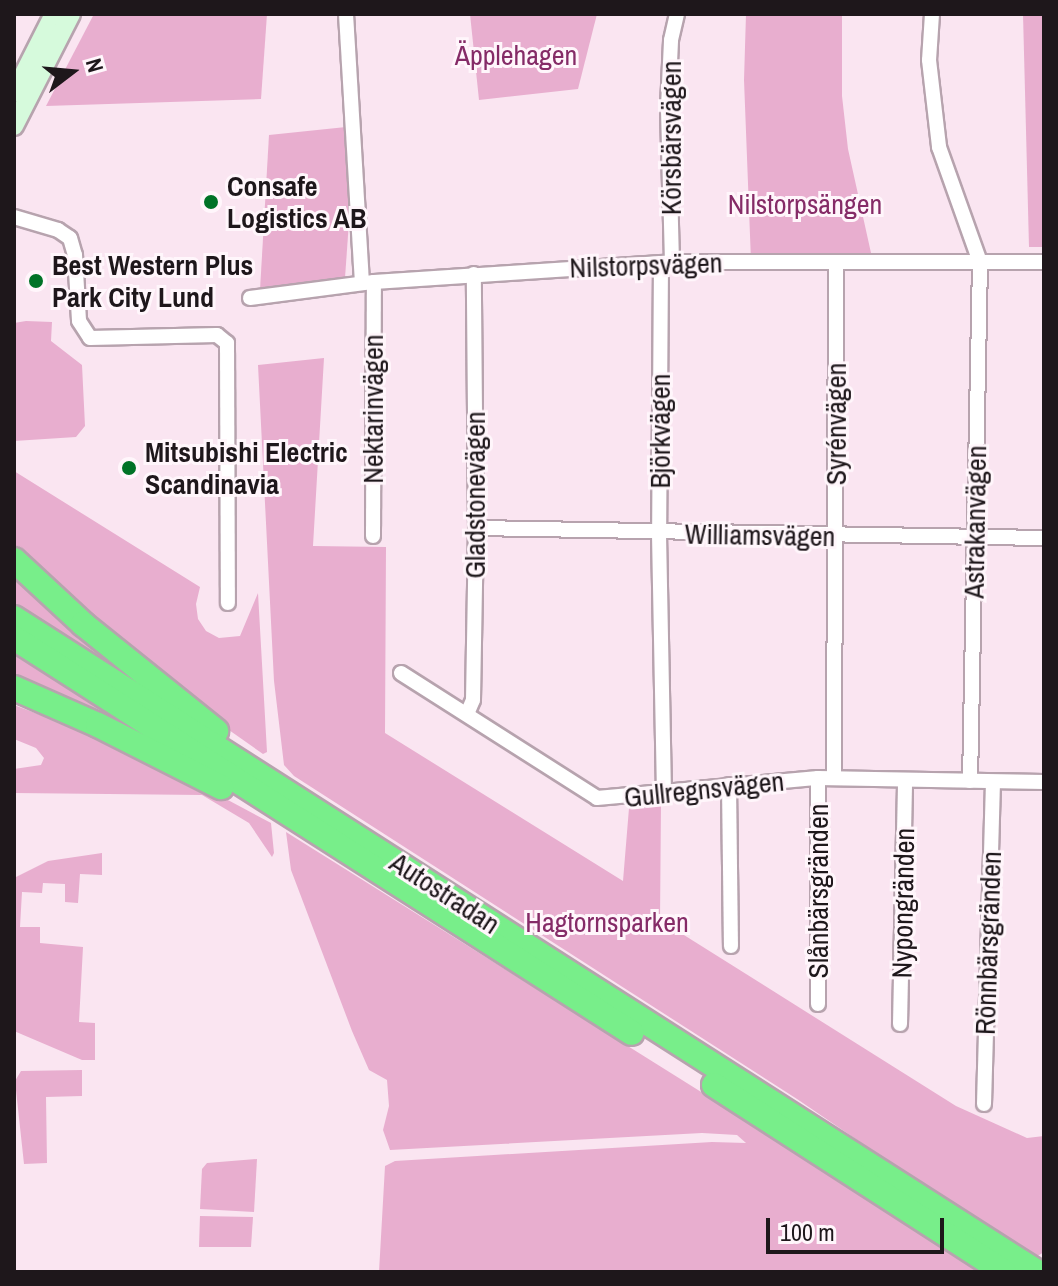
<!DOCTYPE html>
<meta charset="utf-8">
<style>
body{margin:0}
#map{position:relative;width:1058px;height:1286px;overflow:hidden;background:#fae5f1;font-family:"Archivo Narrow",sans-serif}
div>[style]{position:absolute}
[style*='--x']{left:calc(var(--x)*1px);top:calc(var(--y)*1px);width:calc(var(--w)*1px);rotate:calc(var(--a)*1deg)}
.green>*{inset:0;background:#e8aecf}
.roads{filter:drop-shadow(2px 0 #b7a3ae) drop-shadow(-2px 0 #b7a3ae) drop-shadow(0 2px #b7a3ae) drop-shadow(0 -2px #b7a3ae)}
.street>*{height:14px;margin:-7px;padding:0 7px;transform-origin:7px;border-radius:7px;background:#fff}
.secondary>*{height:18px;margin:-9px;padding:0 9px;transform-origin:9px;border-radius:9px;background:#d6fadc}
.highway>*{height:24px;margin:-12px;padding:0 12px;transform-origin:12px;border-radius:12px;background:#78ee8a}
.dots>*{width:22px;height:22px;translate:-50% -50%;box-sizing:border-box;border:4px solid #fff6fb;border-radius:50%}
span{translate:-50% -50%;white-space:nowrap;text-align:center;line-height:1.15;-webkit-text-stroke:6px #fff6fb;paint-order:stroke}
.park-label{font-size:28px;color:#852b67}
.street-label{font-size:28px;color:#1e171b}
.poi-label{font-size:28px;color:#1e171b;font-weight:700}
.left{translate:0 -50%;text-align:left}
.frame{position:absolute;inset:0;border:16px solid #1e171b;pointer-events:none}
.north{position:absolute;left:32px;top:32px;width:80px;height:80px;-webkit-text-stroke:6px #fff6fb;paint-order:stroke;rotate:74deg;font-size:22px;font-weight:700;line-height:32px;text-align:center;color:#1e171b}
.north::after{content:'';display:block;margin:auto;width:28px;height:36px;background:#1e171b;clip-path:polygon(50% 0,100% 100%,50% 72%,0 100%)}
.scale{position:absolute;left:766px;top:1218px;width:178px;height:36px;box-sizing:border-box;border:4px solid #1e171b;border-top:0;padding-left:10px;font-size:24px;line-height:28px;white-space:nowrap;color:#1e171b;-webkit-text-stroke:6px #fff6fb;paint-order:stroke}
</style>
<div id="map">
<div class="green">
<i style="clip-path:polygon(94px 14px,267px 14px,261px 99px,46px 106px)"></i>
<i style="clip-path:polygon(470px 14px,597px 14px,578px 89px,479px 100px)"></i>
<i style="clip-path:polygon(746px 14px,842px 14px,842px 96px,848px 149px,873px 262px,751px 261px,744px 80px)"></i>
<i style="clip-path:polygon(1023px 14px,1044px 14px,1044px 247px,1029px 247px)"></i>
<i style="clip-path:polygon(346px 127px,351px 193px,345px 278px,260px 290px,269px 135px)"></i>
<i style="clip-path:polygon(26px 321px,52px 322px,51px 341px,82px 365px,85px 426px,76px 437px,14px 441px,14px 323px)"></i>
<i style="clip-path:polygon(324px 358px,313px 546px,386px 547px,385px 733px,623px 881px,629px 808px,661px 804px,660px 920px,956px 1106px,1027px 1138px,1044px 1136px,1044px 1252px,1036px 1257px,932px 1191px,797px 1099px,294px 776px,284px 765px,274px 681px,258px 365px)"></i>
<i style="clip-path:polygon(14px 471px,200px 587px,196px 604px,198px 619px,206px 631px,219px 638px,240px 636px,258px 593px,267px 752px,263px 754px,209px 716px,62px 596px,14px 544px)"></i>
<i style="clip-path:polygon(14px 568px,161px 700px,14px 604px)"></i>
<i style="clip-path:polygon(14px 652px,146px 735px,144px 738px,14px 681px)"></i>
<i style="clip-path:polygon(14px 705px,136px 751px,271px 823px,274px 853px,272px 857px,249px 823px,202px 795px,14px 793px,14px 769px,41px 765px,44px 758px,36px 748px,14px 739px)"></i>
<i style="clip-path:polygon(286px 832px,706px 1095px,984px 1272px,379px 1272px,385px 1166px,395px 1161px,712px 1142px,746px 1143px,737px 1135px,702px 1133px,390px 1150px,383px 1130px,389px 1106px,387px 1080px,369px 1070px,352px 1031px,291px 870px)"></i>
<i style="clip-path:polygon(102px 853px,102px 875px,80px 874px,78px 903px,65px 902px,65px 884px,43px 883px,42px 893px,22px 892px,20px 927px,40px 927px,40px 943px,83px 947px,79px 1022px,95px 1023px,95px 1060px,82px 1060px,14px 1031px,14px 878px,48px 861px)"></i>
<i style="clip-path:polygon(82px 1070px,82px 1096px,46px 1097px,47px 1163px,24px 1164px,15px 1081px,21px 1071px)"></i>
<i style="clip-path:polygon(257px 1159px,254px 1212px,200px 1209px,202px 1169px,207px 1163px)"></i>
<i style="clip-path:polygon(200px 1216px,253px 1217px,251px 1247px,199px 1247px)"></i>
</div>
<div class="roads">
<div class="street">
<i style="--x:346;--y:14;--w:269;--a:86.6"></i>
<i style="--x:932;--y:14;--w:46;--a:93.7"></i>
<i style="--x:929;--y:60;--w:88;--a:83.4"></i>
<i style="--x:939;--y:147;--w:122;--a:70.4"></i>
<i style="--x:980;--y:262;--w:519;--a:91.1"></i>
<i style="--x:14;--y:217;--w:46;--a:16.5"></i>
<i style="--x:58;--y:230;--w:14;--a:34"></i>
<i style="--x:70;--y:238;--w:18;--a:74"></i>
<i style="--x:75;--y:255;--w:66;--a:86.5"></i>
<i style="--x:79;--y:321;--w:20;--a:57"></i>
<i style="--x:90;--y:338;--w:127;--a:-1.4"></i>
<i style="--x:217;--y:335;--w:13;--a:39"></i>
<i style="--x:227;--y:343;--w:260;--a:89.8"></i>
<i style="--x:672;--y:262;--w:155;--a:-91.5"></i>
<i style="--x:668;--y:107;--w:67;--a:-87.4"></i>
<i style="--x:671;--y:40;--w:27;--a:-77"></i>
<i style="--x:661;--y:263;--w:271;--a:90.4"></i>
<i style="--x:659;--y:534;--w:258;--a:88.9"></i>
<i style="--x:250;--y:298;--w:125;--a:-7.4"></i>
<i style="--x:374;--y:282;--w:299;--a:-3.8"></i>
<i style="--x:672;--y:262;--w:372;--a:0"></i>
<i style="--x:476;--y:528;--w:568;--a:1.01"></i>
<i style="--x:373;--y:536;--w:254;--a:-89.8"></i>
<i style="--x:401;--y:673;--w:232;--a:32.5"></i>
<i style="--x:597;--y:798;--w:222;--a:-5.2"></i>
<i style="--x:818;--y:778;--w:226;--a:1"></i>
<i style="--x:467;--y:714;--w:15;--a:-67"></i>
<i style="--x:473;--y:700;--w:172;--a:-89"></i>
<i style="--x:476;--y:528;--w:254;--a:-90.5"></i>
<i style="--x:818;--y:778;--w:226;--a:90"></i>
<i style="--x:834;--y:778;--w:516;--a:-89.78"></i>
<i style="--x:729;--y:785;--w:161;--a:89.3"></i>
<i style="--x:900;--y:1024;--w:243;--a:-88.8"></i>
<i style="--x:984;--y:1104;--w:322;--a:-88.4"></i>
</div>
<div class="secondary">
<i style="--x:14;--y:93;--w:89;--a:-63.1"></i>
<i style="--x:14;--y:126;--w:126;--a:-63"></i>
</div>
<div class="highway">
<i style="--x:14;--y:560;--w:94;--a:42.8"></i>
<i style="--x:83;--y:624;--w:171;--a:38.8"></i>
<i style="--x:14;--y:618;--w:1214;--a:32.59"></i>
<i style="--x:14;--y:638;--w:733;--a:32.59"></i>
<i style="--x:14;--y:688;--w:92;--a:23.8"></i>
<i style="--x:98;--y:725;--w:138;--a:26.8"></i>
<i style="--x:714;--y:1085;--w:345;--a:32.8"></i>
</div>
</div>
<div class="dots">
<i style="left:211px;top:202px;background:#007327"></i>
<i style="left:36px;top:281px;background:#007327"></i>
<i style="left:129px;top:468px;background:#007327"></i>
</div>
<div class="park-label">
<span style="left:516px;top:55px">Äpplehagen</span>
<span style="left:805px;top:204px">Nilstorpsängen</span>
<span style="left:607px;top:922px">Hagtornsparken</span>
</div>
<div class="street-label">
<span style="left:671px;top:138px;rotate:-90deg">Körsbärsvägen</span>
<span style="left:646px;top:265px;rotate:-2deg">Nilstorpsvägen</span>
<span style="left:373px;top:409px;rotate:-90deg">Nektarinvägen</span>
<span style="left:836px;top:424px;rotate:-90deg">Syrénvägen</span>
<span style="left:660px;top:431px;rotate:-90deg">Björkvägen</span>
<span style="left:475px;top:495px;rotate:-90deg">Gladstonevägen</span>
<span style="left:975px;top:522px;rotate:-89deg">Astrakanvägen</span>
<span style="left:760px;top:535px;rotate:1deg">Williamsvägen</span>
<span style="left:704px;top:789px;rotate:-6deg">Gullregnsvägen</span>
<span style="left:818px;top:891px;rotate:-90deg">Slånbärsgränden</span>
<span style="left:445px;top:893px;rotate:33deg">Autostradan</span>
<span style="left:903px;top:903px;rotate:-89deg">Nypongränden</span>
<span style="left:988px;top:943px;rotate:-88deg">Rönnbärsgränden</span>
</div>
<div class="poi-label">
<span class="left" style="left:227px;top:202px">Consafe<br>Logistics AB</span>
<span class="left" style="left:52px;top:281px">Best Western Plus<br>Park City Lund</span>
<span class="left" style="left:145px;top:468px">Mitsubishi Electric<br>Scandinavia</span>
</div>
<div class="frame"></div>
<div class="north">N</div>
<div class="scale">100 m</div>
</div>
